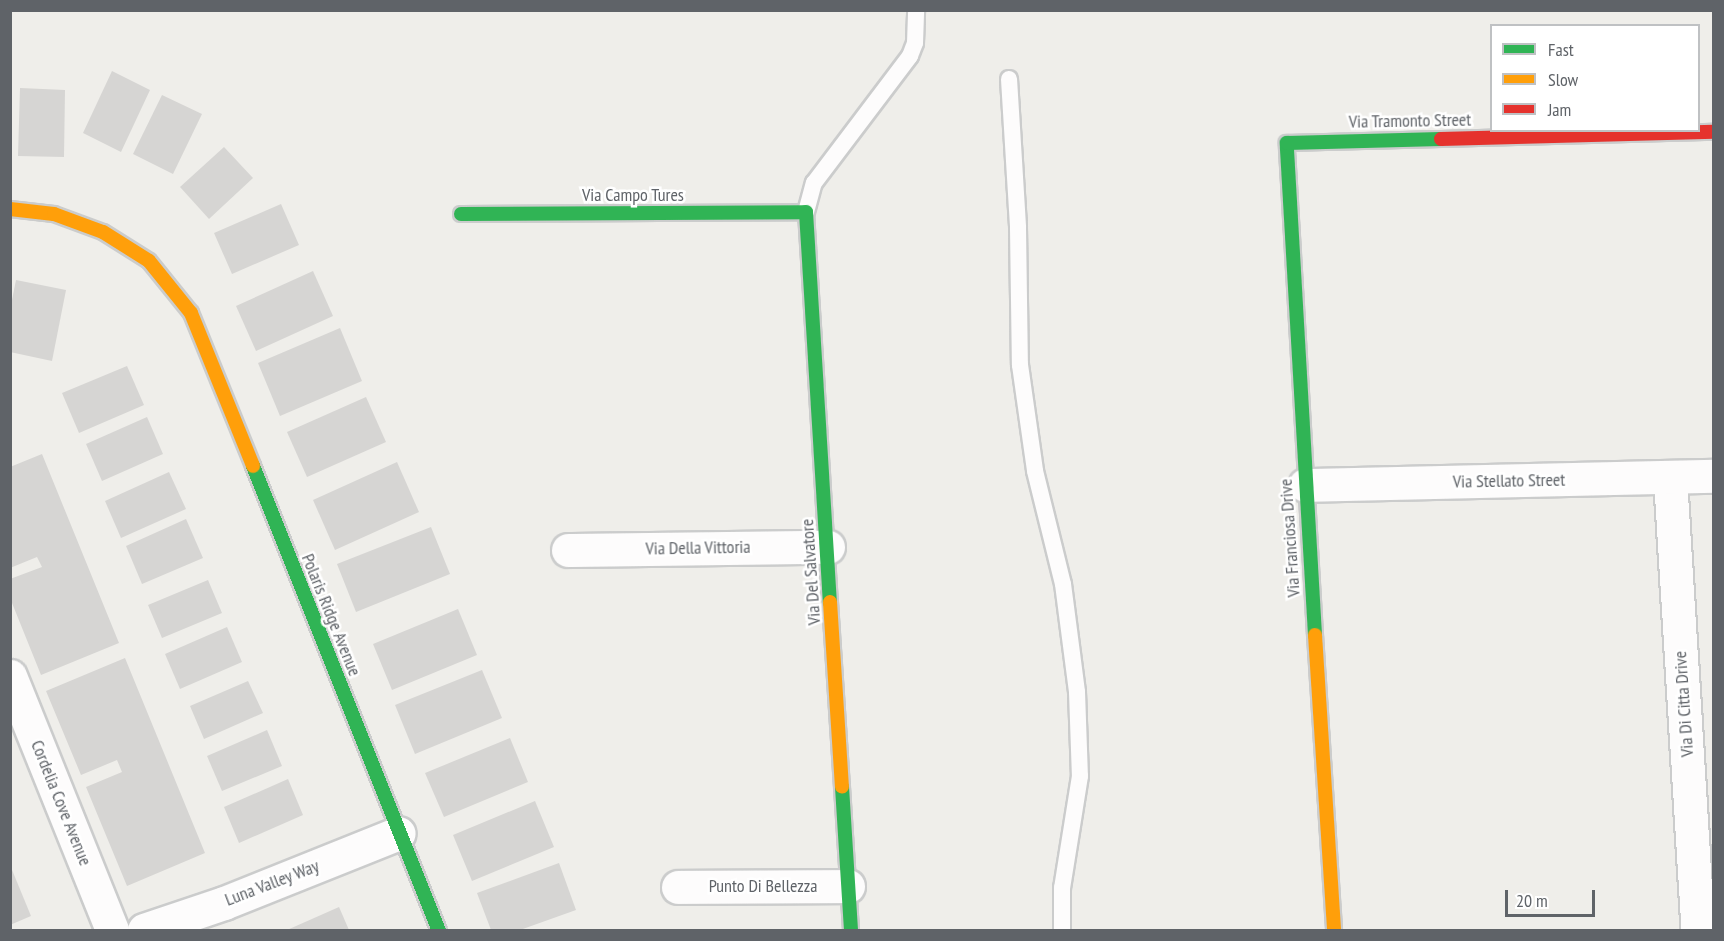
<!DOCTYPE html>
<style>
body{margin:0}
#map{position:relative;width:1724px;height:941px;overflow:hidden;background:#efeeea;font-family:"PT Sans Narrow",sans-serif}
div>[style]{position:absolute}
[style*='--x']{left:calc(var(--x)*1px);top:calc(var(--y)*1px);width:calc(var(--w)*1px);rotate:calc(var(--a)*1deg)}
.building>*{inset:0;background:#d6d5d3}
.roads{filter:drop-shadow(2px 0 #cbcccc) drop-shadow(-2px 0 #cbcccc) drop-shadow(0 2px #cbcccc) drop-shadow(0 -2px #cbcccc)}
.lane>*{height:16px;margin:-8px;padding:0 8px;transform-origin:8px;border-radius:8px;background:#fdfcfc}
.street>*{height:33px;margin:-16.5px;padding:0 16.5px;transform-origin:16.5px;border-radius:16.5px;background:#fdfcfc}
.fast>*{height:14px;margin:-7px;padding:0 7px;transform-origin:7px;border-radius:7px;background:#30b455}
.slow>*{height:14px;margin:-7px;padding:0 7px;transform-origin:7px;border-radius:7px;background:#ff9f0a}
.jam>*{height:14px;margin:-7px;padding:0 7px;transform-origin:7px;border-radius:7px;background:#e5322d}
span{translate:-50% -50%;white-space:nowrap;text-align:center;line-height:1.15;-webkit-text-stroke:5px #fff;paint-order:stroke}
.street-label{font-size:18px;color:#5f6368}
.frame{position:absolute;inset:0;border:12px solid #5f6368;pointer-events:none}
.legend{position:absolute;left:1490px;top:24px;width:210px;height:108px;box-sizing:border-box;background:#fff;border:2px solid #bfc1c3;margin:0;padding:8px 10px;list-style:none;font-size:18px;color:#5f6368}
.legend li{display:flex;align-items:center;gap:12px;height:30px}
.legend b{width:30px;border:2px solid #bfc1c3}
.scale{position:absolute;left:1505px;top:890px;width:90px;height:27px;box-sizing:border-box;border:3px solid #5f6368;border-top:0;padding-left:8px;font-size:18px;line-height:21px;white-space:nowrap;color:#5f6368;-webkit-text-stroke:4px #fff;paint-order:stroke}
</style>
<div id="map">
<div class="building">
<i style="clip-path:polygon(112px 71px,150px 90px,121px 152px,83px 133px)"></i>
<i style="clip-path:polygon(20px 88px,65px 90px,64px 157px,18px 156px)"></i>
<i style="clip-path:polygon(162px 95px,202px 114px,173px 174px,133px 154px)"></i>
<i style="clip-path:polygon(224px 147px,253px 178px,209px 219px,180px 187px)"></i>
<i style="clip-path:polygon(281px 204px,299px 245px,232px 274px,214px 233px)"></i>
<i style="clip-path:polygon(313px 271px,333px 316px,256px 351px,236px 306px)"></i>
<i style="clip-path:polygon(16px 280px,66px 290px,52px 361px,10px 352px,10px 310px)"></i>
<i style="clip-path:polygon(340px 328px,362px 381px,280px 416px,258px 363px)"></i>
<i style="clip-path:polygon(127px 366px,144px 405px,79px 433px,62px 393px)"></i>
<i style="clip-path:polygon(366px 397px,386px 442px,307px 477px,287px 432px)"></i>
<i style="clip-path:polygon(147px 417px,163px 454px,102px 481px,86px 444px)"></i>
<i style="clip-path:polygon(42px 454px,119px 643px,41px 675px,10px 598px,10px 579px,42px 567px,37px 557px,10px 568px,10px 467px)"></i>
<i style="clip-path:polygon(397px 462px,419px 512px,335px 550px,313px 500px)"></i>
<i style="clip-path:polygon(169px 472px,186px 509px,121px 538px,105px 501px)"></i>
<i style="clip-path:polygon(186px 519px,203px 558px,142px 584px,126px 546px)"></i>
<i style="clip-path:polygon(431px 527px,450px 574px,356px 612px,337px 564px)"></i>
<i style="clip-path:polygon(208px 580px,222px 613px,162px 638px,148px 605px)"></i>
<i style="clip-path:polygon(458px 609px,477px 655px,392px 690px,373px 644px)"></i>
<i style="clip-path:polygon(227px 627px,242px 662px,180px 689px,165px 654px)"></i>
<i style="clip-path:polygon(125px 658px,205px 853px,127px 886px,86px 787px,122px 772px,117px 760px,81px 775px,46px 691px)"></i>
<i style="clip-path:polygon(482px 670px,502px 718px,415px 754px,395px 705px)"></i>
<i style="clip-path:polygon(248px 681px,263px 713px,204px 739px,190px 706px)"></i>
<i style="clip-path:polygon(267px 730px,282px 766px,222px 791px,207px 756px)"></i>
<i style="clip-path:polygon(510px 738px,528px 782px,444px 817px,425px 773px)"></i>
<i style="clip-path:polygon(288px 779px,303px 815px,239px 843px,224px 807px)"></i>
<i style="clip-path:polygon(535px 801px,554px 847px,472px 881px,453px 835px)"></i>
<i style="clip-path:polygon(559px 863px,576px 910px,520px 930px,491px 930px,477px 893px)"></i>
<i style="clip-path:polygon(10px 865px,31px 916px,10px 925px)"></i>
<i style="clip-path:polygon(339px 907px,349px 930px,287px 930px)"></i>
</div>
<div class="roads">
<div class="lane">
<i style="--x:1009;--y:79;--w:149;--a:86.5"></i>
<i style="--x:1018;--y:228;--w:137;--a:89.2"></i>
<i style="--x:1020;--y:365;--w:107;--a:81.9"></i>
<i style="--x:1035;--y:471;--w:116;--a:76.1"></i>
<i style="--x:1063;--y:584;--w:109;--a:82.6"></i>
<i style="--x:1077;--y:692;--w:84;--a:88"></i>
<i style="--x:1080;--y:776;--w:113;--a:99.1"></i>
<i style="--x:1062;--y:888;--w:42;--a:90"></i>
<i style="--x:806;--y:212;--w:30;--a:-75"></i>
<i style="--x:814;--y:183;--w:159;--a:-52.9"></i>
<i style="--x:910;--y:56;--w:14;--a:-69"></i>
<i style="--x:915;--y:43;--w:33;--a:-88"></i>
</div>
<div class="street">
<i style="--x:1670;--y:478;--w:453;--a:86.5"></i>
<i style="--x:1305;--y:485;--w:409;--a:-1.3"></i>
<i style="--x:568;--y:550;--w:260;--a:-0.7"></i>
<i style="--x:10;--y:676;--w:274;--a:68.1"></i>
<i style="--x:678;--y:887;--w:170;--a:-0.3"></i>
<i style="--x:144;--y:930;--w:84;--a:-18.6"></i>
<i style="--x:224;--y:903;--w:188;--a:-21.8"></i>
</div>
<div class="fast">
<i style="--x:461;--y:214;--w:345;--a:-0.3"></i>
<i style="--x:806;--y:212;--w:391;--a:86.5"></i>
<i style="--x:253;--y:466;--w:500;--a:68.2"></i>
<i style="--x:1315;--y:635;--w:493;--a:-93.3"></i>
<i style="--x:1287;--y:143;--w:154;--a:-1.5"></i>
<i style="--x:842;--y:787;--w:143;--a:86.4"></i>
</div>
<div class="slow">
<i style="--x:10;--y:209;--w:44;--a:6.5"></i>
<i style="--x:54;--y:214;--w:52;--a:20.2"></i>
<i style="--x:103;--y:232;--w:54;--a:32.2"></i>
<i style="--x:149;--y:261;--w:67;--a:51.1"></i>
<i style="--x:191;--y:313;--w:165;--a:67.9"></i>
<i style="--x:830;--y:602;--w:185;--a:86.3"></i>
<i style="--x:1315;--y:635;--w:296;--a:86.3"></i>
</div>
<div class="jam">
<i style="--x:1441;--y:139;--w:273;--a:-1.5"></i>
</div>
</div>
<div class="street-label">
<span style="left:1410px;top:121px;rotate:-1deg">Via Tramonto Street</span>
<span style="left:633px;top:195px">Via Campo Tures</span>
<span style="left:1509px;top:481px;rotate:-1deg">Via Stellato Street</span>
<span style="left:1290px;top:538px;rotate:-94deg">Via Franciosa Drive</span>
<span style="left:698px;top:548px;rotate:-1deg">Via Della Vittoria</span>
<span style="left:811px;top:572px;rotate:-94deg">Via Del Salvatore</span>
<span style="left:331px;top:615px;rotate:68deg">Polaris Ridge Avenue</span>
<span style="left:1684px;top:704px;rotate:-94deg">Via Di Citta Drive</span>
<span style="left:61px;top:803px;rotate:68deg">Cordelia Cove Avenue</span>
<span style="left:272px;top:883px;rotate:-21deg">Luna Valley Way</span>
<span style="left:763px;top:886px">Punto Di Bellezza</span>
</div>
<div class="frame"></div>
<ul class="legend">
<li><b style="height:8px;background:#30b455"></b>Fast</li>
<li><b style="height:8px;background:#ff9f0a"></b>Slow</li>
<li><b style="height:8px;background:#e5322d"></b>Jam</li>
</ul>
<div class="scale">20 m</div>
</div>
